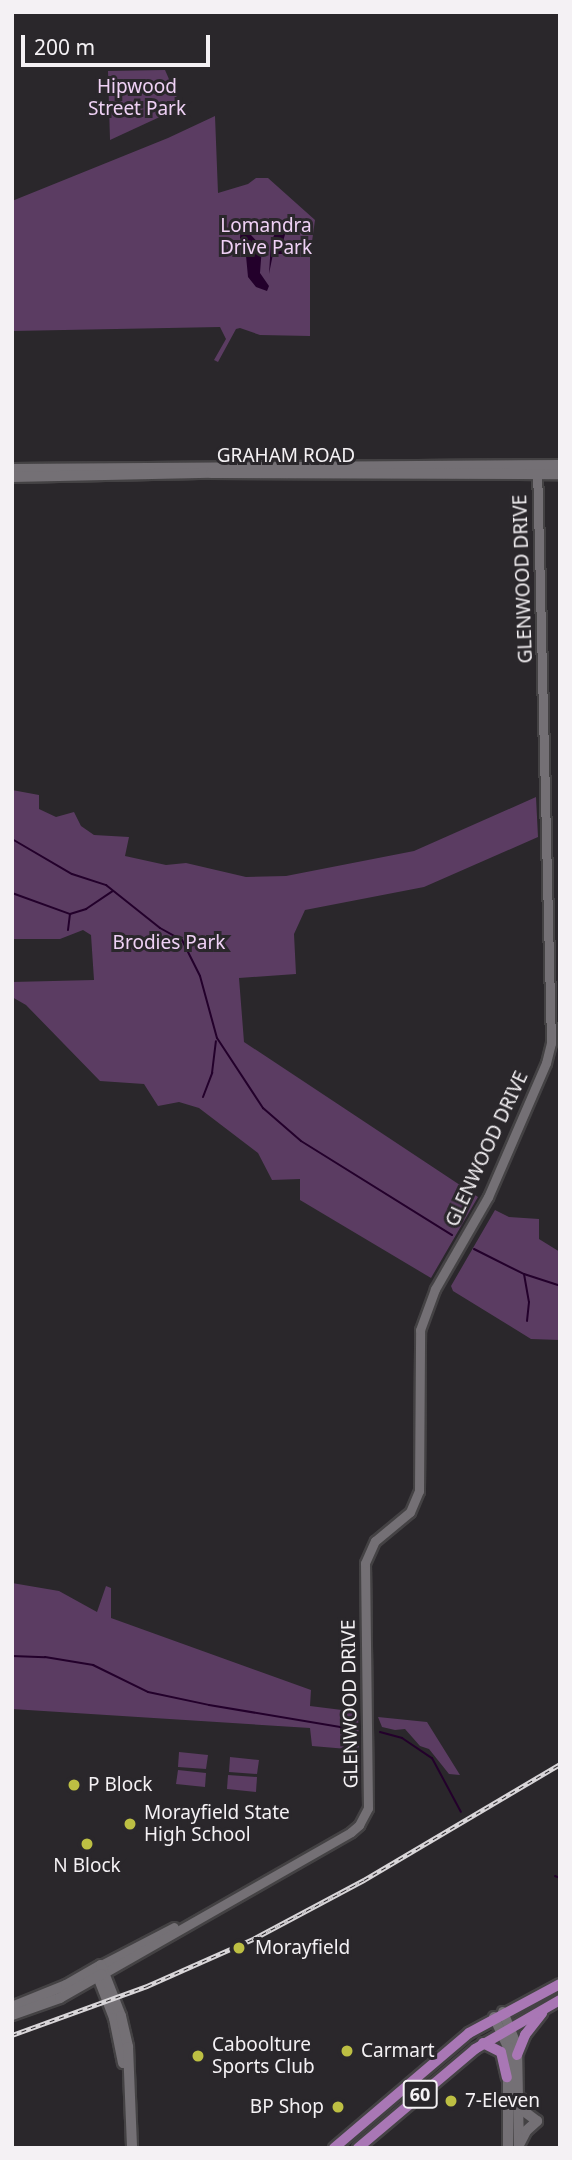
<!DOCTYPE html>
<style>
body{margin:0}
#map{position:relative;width:572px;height:2160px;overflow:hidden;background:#2a272b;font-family:"Noto Sans",sans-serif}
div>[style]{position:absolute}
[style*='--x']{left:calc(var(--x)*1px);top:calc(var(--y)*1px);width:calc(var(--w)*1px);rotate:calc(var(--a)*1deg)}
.green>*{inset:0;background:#5b3c62}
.water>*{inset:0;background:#23002b}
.stream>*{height:2px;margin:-1px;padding:0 1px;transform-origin:1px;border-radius:1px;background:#23002b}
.roads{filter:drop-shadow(2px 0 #444244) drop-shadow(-2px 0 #444244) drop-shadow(0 2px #444244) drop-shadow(0 -2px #444244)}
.tertiary>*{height:9px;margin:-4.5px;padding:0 4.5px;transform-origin:4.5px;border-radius:4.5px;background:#747075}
.secondary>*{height:10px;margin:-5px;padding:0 5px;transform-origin:5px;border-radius:5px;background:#747075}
.primary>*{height:10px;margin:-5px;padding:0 5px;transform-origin:5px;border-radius:5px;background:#a977b5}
.rail>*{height:4.5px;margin-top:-2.25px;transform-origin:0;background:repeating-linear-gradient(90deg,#2a272b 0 5px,#d8d5d8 0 10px);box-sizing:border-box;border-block:2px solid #d8d5d8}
.dots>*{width:19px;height:19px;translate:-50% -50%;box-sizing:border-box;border:4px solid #2a272b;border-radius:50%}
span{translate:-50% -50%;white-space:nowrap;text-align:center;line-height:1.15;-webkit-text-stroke:6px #2a272b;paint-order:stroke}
.shield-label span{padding:2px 5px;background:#2a272b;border:2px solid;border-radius:5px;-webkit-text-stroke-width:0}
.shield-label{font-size:18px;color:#f4f1f4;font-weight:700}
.park-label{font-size:19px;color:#efd1f5}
.street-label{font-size:19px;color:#f4f1f4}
.poi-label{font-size:19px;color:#f4f1f4}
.left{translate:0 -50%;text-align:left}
.right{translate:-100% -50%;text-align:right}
.frame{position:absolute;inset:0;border:14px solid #f4f1f4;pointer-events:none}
.scale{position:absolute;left:21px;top:35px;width:189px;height:32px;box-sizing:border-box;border:4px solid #f4f1f4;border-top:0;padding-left:9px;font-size:21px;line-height:24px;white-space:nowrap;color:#f4f1f4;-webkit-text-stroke:5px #2a272b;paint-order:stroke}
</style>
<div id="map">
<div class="green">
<i style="clip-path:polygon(165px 70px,178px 100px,177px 109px,110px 140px,108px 71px)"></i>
<i style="clip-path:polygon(215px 116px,218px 193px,248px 184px,256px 178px,268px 178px,315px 220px,310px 256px,310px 336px,260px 335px,240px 328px,236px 329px,218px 362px,214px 360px,226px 339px,220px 327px,12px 331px,12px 201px,168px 138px)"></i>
<i style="clip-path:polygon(12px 790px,39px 795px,39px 809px,56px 817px,74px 812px,81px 826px,94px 835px,129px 837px,125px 856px,166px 865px,186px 863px,246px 877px,286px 876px,414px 851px,536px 797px,538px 837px,424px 887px,305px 910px,294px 934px,296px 974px,239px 978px,244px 1042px,478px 1197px,431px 1278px,300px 1200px,300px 1179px,272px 1180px,258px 1153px,199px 1108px,179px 1102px,158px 1106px,144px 1084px,100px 1081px,26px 1005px,12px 997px,12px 982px,94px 980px,91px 935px,83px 930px,60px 939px,12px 939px)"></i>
<i style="clip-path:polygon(495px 1210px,509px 1217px,539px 1219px,539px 1239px,560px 1252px,560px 1340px,531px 1339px,453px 1291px,451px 1286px)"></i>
<i style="clip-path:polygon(12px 1583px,59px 1591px,97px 1612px,106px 1586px,111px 1588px,111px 1618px,311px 1690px,310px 1706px,358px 1712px,359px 1750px,312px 1746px,310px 1728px,12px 1709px)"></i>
<i style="clip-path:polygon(378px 1717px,427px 1722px,460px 1775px,449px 1774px,429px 1749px,420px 1746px,405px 1729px,395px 1730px,382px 1727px)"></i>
<i style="clip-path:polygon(179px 1752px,208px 1755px,206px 1769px,178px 1767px)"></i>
<i style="clip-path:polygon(230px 1757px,259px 1760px,257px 1774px,229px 1772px)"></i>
<i style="clip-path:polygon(178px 1770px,206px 1773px,205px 1787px,176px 1784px)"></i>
<i style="clip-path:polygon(228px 1775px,257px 1777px,256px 1792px,227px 1789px)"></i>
</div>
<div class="water">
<i style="clip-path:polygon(241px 224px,262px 247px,260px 273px,269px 286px,267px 291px,256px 287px,248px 277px,245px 245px,240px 238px)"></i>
<i style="clip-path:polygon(285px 226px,287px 228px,281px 248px,287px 254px,273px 254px,269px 274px,271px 242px,276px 231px)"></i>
</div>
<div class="stream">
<i style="--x:12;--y:839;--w:69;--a:30.3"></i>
<i style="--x:72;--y:874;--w:36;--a:18"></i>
<i style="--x:106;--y:885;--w:69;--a:38.5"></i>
<i style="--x:160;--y:928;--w:25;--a:29"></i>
<i style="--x:182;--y:940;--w:40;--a:63.4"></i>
<i style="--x:200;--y:976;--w:64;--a:74.7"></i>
<i style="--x:217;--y:1038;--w:84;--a:56.7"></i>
<i style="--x:263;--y:1108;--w:50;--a:41"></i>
<i style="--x:301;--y:1141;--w:178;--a:31.9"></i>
<i style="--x:12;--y:893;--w:62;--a:19.9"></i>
<i style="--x:70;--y:914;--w:17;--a:-17"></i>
<i style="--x:86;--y:909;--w:32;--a:-34"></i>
<i style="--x:68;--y:930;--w:16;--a:-83"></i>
<i style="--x:203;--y:1097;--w:26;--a:-69"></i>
<i style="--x:212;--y:1073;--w:32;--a:-83"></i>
<i style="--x:474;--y:1249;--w:56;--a:26.6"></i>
<i style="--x:524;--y:1274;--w:38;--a:18"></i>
<i style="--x:524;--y:1274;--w:28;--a:80"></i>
<i style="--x:529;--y:1302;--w:19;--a:96"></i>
<i style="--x:12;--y:1656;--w:33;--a:2"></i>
<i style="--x:45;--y:1657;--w:49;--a:9.5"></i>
<i style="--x:93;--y:1665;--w:61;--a:26.1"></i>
<i style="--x:148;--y:1692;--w:62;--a:12"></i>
<i style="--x:209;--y:1705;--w:133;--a:9.5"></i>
<i style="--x:340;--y:1727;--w:15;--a:0"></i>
<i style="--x:380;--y:1732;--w:23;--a:15"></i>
<i style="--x:402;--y:1738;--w:36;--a:34"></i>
<i style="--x:432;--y:1758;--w:61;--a:61.8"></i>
<i style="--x:555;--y:1876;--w:5;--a:22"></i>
</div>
<div class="roads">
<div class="tertiary">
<i style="--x:101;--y:1965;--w:82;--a:-27.5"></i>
<i style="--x:104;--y:1973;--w:284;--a:-29.7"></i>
<i style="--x:351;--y:1832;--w:11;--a:-41"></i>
<i style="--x:359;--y:1825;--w:19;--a:-62"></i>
<i style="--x:368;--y:1808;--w:245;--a:-90.7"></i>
<i style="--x:365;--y:1563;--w:24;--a:-66"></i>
<i style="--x:375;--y:1541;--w:45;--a:-39.6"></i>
<i style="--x:410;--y:1512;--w:23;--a:-67"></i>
<i style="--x:419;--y:1491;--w:161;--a:-89.6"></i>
<i style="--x:420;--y:1330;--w:44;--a:-69.9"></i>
<i style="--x:435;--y:1289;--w:106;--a:-60.1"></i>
<i style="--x:488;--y:1197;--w:146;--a:-66.6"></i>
<i style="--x:546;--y:1063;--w:21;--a:-76"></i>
<i style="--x:551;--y:1043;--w:576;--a:-91.39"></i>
</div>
<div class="secondary">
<i style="--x:12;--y:469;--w:548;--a:-0.42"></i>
<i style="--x:12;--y:477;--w:199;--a:-1.2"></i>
<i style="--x:211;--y:473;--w:349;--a:0.2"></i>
<i style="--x:95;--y:1969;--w:53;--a:68.8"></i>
<i style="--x:114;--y:2018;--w:46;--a:78.7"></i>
<i style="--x:12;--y:2007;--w:58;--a:-22.2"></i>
<i style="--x:66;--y:1985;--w:40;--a:-29.7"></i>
<i style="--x:101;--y:1965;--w:55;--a:68.6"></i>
<i style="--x:121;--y:2016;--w:32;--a:77"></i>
<i style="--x:128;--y:2047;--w:101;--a:87.7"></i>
<i style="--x:503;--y:2012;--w:38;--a:68"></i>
<i style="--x:517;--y:2047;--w:101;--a:88.9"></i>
<i style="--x:12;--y:2015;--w:51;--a:-19.5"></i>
<i style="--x:60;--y:1998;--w:48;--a:-29.7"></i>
<i style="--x:494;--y:2017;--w:33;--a:65"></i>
<i style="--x:508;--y:2047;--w:101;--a:90"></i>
<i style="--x:520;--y:2143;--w:13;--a:-63"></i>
<i style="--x:526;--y:2131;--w:15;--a:-42"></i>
<i style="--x:537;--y:2121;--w:15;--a:-143"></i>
<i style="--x:525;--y:2112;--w:13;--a:-103"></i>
</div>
<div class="primary">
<i style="--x:483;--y:2043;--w:20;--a:27"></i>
<i style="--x:501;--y:2052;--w:26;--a:77"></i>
<i style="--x:517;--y:2055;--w:22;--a:-68"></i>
<i style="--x:525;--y:2035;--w:28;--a:-52"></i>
<i style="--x:334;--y:2148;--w:177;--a:-40.4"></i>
<i style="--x:469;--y:2033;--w:103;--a:-28.3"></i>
<i style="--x:358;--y:2148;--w:153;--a:-40.2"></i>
<i style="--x:475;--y:2049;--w:98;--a:-30"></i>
</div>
</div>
<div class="rail">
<i style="--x:12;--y:2035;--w:144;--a:-19.9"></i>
<i style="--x:147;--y:1986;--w:116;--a:-23.9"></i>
<i style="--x:253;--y:1939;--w:126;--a:-28"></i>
<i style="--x:364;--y:1880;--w:228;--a:-30.6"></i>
</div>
<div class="dots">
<i style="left:74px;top:1785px;background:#bdbf43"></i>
<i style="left:130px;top:1824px;background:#bdbf43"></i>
<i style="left:87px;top:1844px;background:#bdbf43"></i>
<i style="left:239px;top:1948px;background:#bdbf43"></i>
<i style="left:347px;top:2051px;background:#bdbf43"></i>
<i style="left:198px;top:2056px;background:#bdbf43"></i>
<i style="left:451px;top:2101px;background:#bdbf43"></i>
<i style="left:338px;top:2107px;background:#bdbf43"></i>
</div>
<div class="shield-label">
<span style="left:420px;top:2094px">60</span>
</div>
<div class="park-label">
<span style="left:137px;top:98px">Hipwood<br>Street Park</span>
<span style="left:266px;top:237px">Lomandra<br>Drive Park</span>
<span style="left:169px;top:943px">Brodies Park</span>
</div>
<div class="street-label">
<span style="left:286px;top:456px">GRAHAM ROAD</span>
<span style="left:523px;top:579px;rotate:-92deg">GLENWOOD DRIVE</span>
<span style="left:487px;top:1149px;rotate:-65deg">GLENWOOD DRIVE</span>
<span style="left:350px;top:1704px;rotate:-91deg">GLENWOOD DRIVE</span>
</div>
<div class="poi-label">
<span class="left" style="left:88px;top:1785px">P Block</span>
<span class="left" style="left:144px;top:1824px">Morayfield State<br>High School</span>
<span style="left:87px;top:1866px">N Block</span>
<span class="left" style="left:255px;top:1948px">Morayfield</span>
<span class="left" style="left:212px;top:2056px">Caboolture<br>Sports Club</span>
<span class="left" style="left:361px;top:2051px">Carmart</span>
<span class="left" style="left:465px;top:2101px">7-Eleven</span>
<span class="right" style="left:324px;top:2107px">BP Shop</span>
</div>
<div class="frame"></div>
<div class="scale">200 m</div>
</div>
